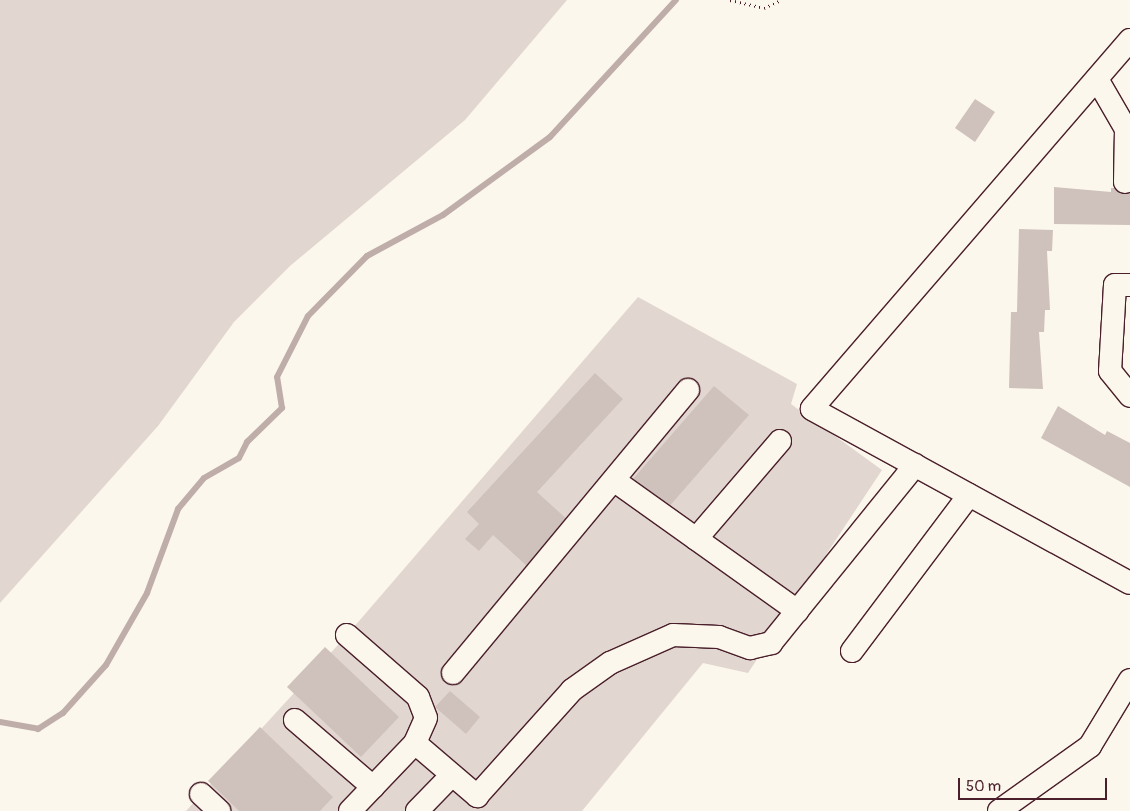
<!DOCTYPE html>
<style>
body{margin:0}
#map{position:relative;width:1130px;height:811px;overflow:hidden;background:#fbf7ec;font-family:Pangolin,sans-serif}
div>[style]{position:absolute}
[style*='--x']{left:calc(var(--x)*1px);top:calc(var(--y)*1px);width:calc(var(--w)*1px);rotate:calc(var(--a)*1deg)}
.green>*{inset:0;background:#e2d7d0}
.stream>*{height:6px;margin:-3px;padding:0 3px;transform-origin:3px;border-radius:3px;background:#bfadaa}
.building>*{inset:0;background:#cfc2bc}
.path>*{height:3px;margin-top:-1.5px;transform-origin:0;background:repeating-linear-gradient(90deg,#4a1f2b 0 1px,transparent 0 5px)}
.roads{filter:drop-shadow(1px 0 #4a1f2b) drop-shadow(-1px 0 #4a1f2b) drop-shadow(0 1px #4a1f2b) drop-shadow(0 -1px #4a1f2b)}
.minor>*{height:22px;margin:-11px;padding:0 11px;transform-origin:11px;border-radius:11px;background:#fbf7ec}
span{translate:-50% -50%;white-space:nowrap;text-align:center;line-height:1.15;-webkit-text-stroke:4px #fbf7ec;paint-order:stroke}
.scale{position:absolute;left:958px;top:778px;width:149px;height:22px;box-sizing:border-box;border:2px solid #4a1f2b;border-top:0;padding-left:6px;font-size:15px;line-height:18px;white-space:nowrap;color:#4a1f2b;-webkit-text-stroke:4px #fbf7ec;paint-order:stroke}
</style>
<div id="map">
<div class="green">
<i style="clip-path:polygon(0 0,567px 0,465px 120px,290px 266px,234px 322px,158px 426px,0 603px)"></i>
<i style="clip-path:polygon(638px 297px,797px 384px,791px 404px,882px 470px,748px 673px,703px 663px,582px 811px,186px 811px,347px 635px)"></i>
</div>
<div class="stream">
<i style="--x:0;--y:722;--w:39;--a:10"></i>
<i style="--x:38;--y:729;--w:30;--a:-33"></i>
<i style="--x:63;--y:713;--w:64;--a:-48.1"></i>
<i style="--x:106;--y:665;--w:83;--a:-60.3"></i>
<i style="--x:147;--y:593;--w:90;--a:-69.7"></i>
<i style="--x:178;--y:509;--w:40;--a:-50"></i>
<i style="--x:204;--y:478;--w:40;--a:-29.7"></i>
<i style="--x:239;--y:458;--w:18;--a:-63"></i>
<i style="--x:247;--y:442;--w:49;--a:-44.2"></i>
<i style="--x:282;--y:408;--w:31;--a:-99"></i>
<i style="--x:277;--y:377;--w:68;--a:-63.1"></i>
<i style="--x:308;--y:316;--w:84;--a:-45.5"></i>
<i style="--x:367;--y:256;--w:86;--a:-28.3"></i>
<i style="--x:443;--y:215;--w:132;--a:-36.1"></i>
<i style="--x:550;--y:137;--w:186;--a:-47.4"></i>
</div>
<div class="building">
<i style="clip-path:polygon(975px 99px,995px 112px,975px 142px,955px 128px)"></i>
<i style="clip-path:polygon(1054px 187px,1111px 192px,1111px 188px,1130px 188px,1130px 225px,1054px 224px)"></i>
<i style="clip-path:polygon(1019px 229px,1053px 230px,1052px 251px,1047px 251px,1050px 310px,1045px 310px,1044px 332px,1039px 332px,1043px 389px,1009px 388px,1011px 312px,1017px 312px)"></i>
<i style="clip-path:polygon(595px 373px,623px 399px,537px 492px,570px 522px,528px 567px,493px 535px,479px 551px,465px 539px,479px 524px,467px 512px)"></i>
<i style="clip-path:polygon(714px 386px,749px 415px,667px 509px,632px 480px)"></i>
<i style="clip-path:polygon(1058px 406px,1105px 435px,1107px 431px,1130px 443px,1130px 487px,1041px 438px)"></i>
<i style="clip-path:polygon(325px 647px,399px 717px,361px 757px,287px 687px)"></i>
<i style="clip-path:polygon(450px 691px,480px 717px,466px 734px,435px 707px)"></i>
<i style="clip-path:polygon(260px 727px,333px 797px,320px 811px,239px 811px,208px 781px)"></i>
</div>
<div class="path">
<i style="--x:730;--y:0;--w:35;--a:13"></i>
<i style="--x:764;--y:8;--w:19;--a:-25"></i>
</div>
<div class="roads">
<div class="minor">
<i style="--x:1130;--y:40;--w:487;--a:130.8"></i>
<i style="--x:812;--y:409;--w:362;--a:28.7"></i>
<i style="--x:1097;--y:79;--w:58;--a:59.9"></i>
<i style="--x:1126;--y:129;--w:53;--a:91.1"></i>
<i style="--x:1130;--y:285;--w:15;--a:180"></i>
<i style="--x:1115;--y:285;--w:86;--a:93.3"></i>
<i style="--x:1110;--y:371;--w:32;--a:51"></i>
<i style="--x:615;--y:481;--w:224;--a:35.5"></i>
<i style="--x:696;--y:539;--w:129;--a:-49.4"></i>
<i style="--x:347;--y:635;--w:94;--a:41.1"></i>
<i style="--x:418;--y:697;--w:22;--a:69"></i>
<i style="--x:426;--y:718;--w:27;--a:114"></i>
<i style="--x:415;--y:743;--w:94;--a:133.7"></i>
<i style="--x:852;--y:651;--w:195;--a:-53.1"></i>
<i style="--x:453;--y:673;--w:368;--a:-50.3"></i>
<i style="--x:295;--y:720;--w:103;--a:40.7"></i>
<i style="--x:415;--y:743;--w:82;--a:40.5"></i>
<i style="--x:477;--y:796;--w:142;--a:-48.1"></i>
<i style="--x:572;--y:690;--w:47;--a:-35.4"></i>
<i style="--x:610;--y:663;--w:69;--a:-24"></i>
<i style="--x:673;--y:635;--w:46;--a:2.5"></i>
<i style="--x:719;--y:637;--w:33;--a:20"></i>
<i style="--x:750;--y:648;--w:22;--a:-13"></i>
<i style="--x:771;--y:643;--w:229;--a:-51"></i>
<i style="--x:201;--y:794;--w:25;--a:43"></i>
<i style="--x:417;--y:811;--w:50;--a:-45.8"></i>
<i style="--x:999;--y:811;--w:112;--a:-35.5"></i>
<i style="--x:1090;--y:746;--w:77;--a:-58.8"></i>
</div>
</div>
<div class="scale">50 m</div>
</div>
